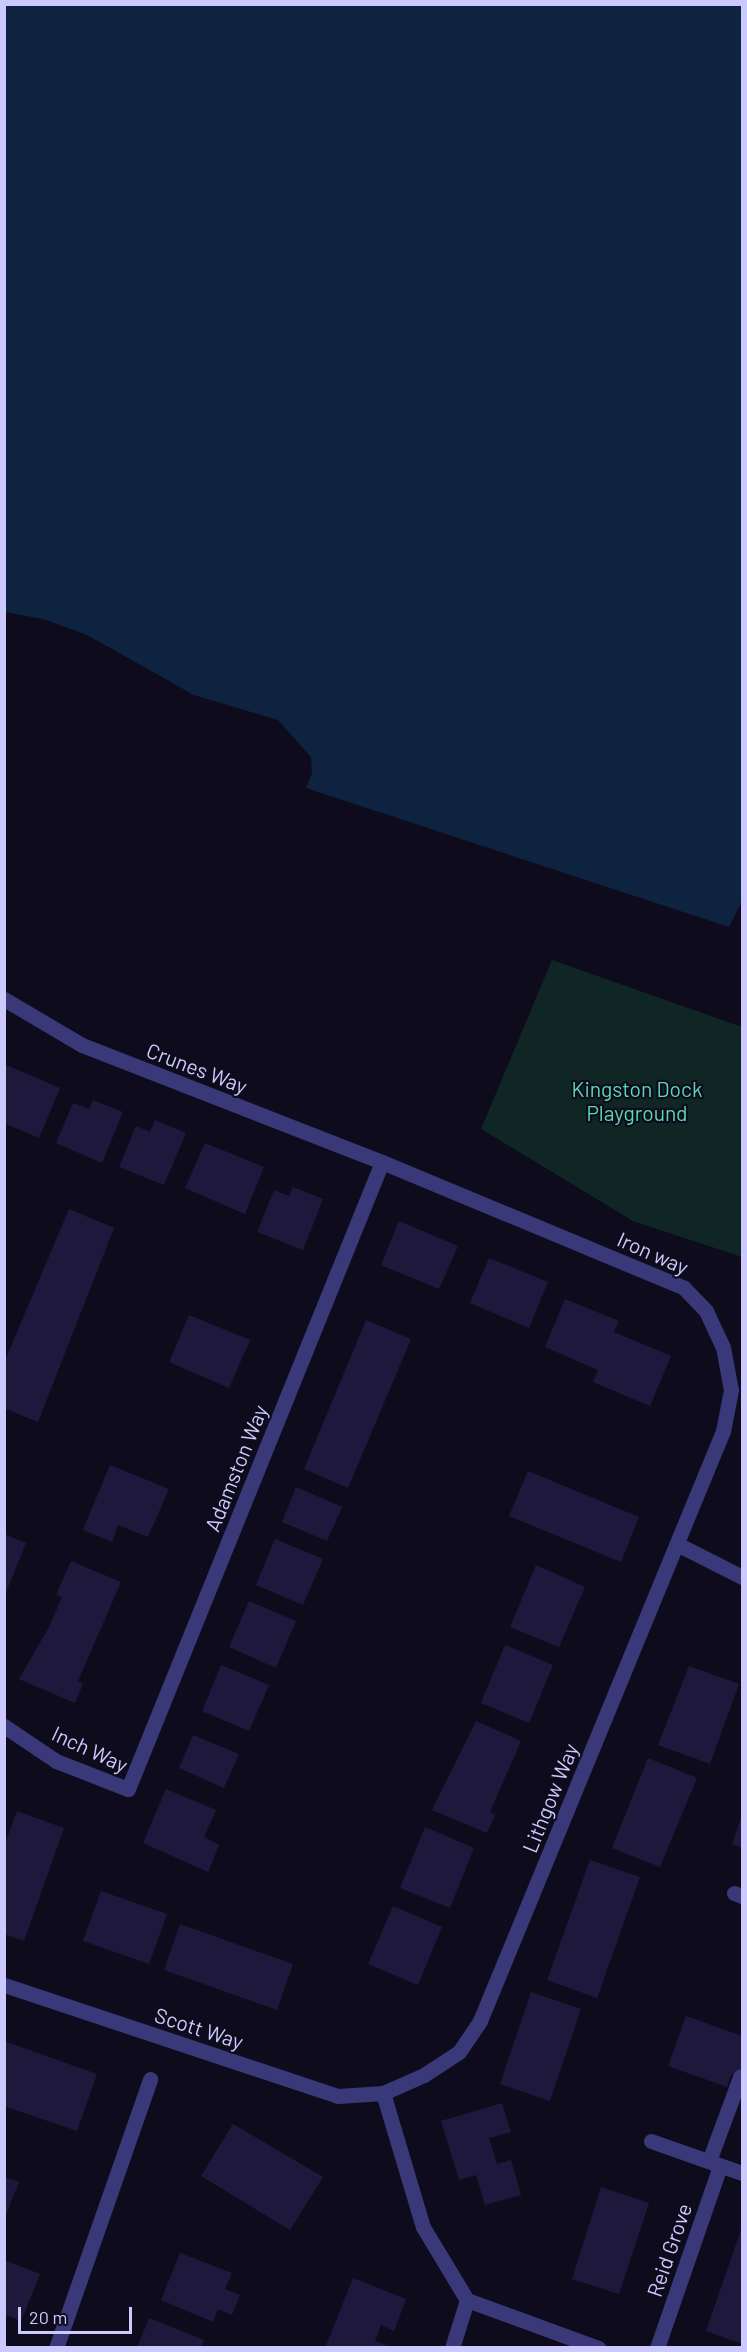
<!DOCTYPE html>
<style>
body{margin:0}
#map{position:relative;width:747px;height:2352px;overflow:hidden;background:#0e0c1c;font-family:Barlow,sans-serif}
div>[style]{position:absolute}
[style*='--x']{left:calc(var(--x)*1px);top:calc(var(--y)*1px);width:calc(var(--w)*1px);rotate:calc(var(--a)*1deg)}
.green>*{inset:0;background:#0f2624}
.water>*{inset:0;background:#0d233f}
.building>*{inset:0;background:#1e193c}
.minor>*{height:15px;margin:-7.5px;padding:0 7.5px;transform-origin:7.5px;border-radius:7.5px;background:#393979}
span{translate:-50% -50%;white-space:nowrap;text-align:center;line-height:1.15;-webkit-text-stroke:4.5px #0e0c1c;paint-order:stroke}
.street-label{font-size:21px;color:#ccc9fd}
.park-label{font-size:21px;color:#59d9b3}
.frame{position:absolute;inset:0;border:6px solid #ccc9fd;pointer-events:none}
.scale{position:absolute;left:18px;top:2307px;width:114px;height:27px;box-sizing:border-box;border:3px solid #ccc9fd;border-top:0;padding-left:8px;font-size:18px;line-height:21px;white-space:nowrap;color:#ccc9fd;-webkit-text-stroke:4px #0e0c1c;paint-order:stroke}
</style>
<div id="map">
<div class="green">
<i style="clip-path:polygon(552px 960px,742px 1027px,742px 1257px,633px 1221px,481px 1129px)"></i>
</div>
<div class="water">
<i style="clip-path:polygon(4px 5px,742px 5px,742px 901px,729px 927px,306px 788px,312px 773px,311px 757px,278px 720px,194px 695px,87px 635px,43px 619px,5px 612px)"></i>
</div>
<div class="building">
<i style="clip-path:polygon(4px 1064px,60px 1088px,39px 1138px,4px 1123px)"></i>
<i style="clip-path:polygon(93px 1100px,123px 1112px,102px 1163px,56px 1143px,73px 1103px,89px 1109px)"></i>
<i style="clip-path:polygon(155px 1120px,186px 1133px,164px 1185px,119px 1167px,136px 1126px,150px 1132px)"></i>
<i style="clip-path:polygon(205px 1143px,264px 1167px,245px 1214px,185px 1188px)"></i>
<i style="clip-path:polygon(293px 1187px,323px 1199px,303px 1250px,257px 1232px,274px 1190px,289px 1196px)"></i>
<i style="clip-path:polygon(69px 1209px,114px 1228px,38px 1422px,4px 1408px,4px 1363px)"></i>
<i style="clip-path:polygon(399px 1221px,458px 1246px,439px 1289px,381px 1265px)"></i>
<i style="clip-path:polygon(489px 1258px,548px 1282px,529px 1328px,470px 1303px)"></i>
<i style="clip-path:polygon(565px 1299px,619px 1321px,614px 1332px,671px 1356px,650px 1406px,593px 1382px,598px 1370px,545px 1347px)"></i>
<i style="clip-path:polygon(189px 1315px,250px 1340px,229px 1388px,169px 1362px)"></i>
<i style="clip-path:polygon(366px 1320px,411px 1339px,348px 1488px,304px 1469px)"></i>
<i style="clip-path:polygon(110px 1465px,169px 1489px,148px 1537px,118px 1525px,112px 1542px,83px 1530px)"></i>
<i style="clip-path:polygon(528px 1471px,639px 1517px,621px 1562px,509px 1516px)"></i>
<i style="clip-path:polygon(296px 1487px,342px 1507px,327px 1541px,282px 1522px)"></i>
<i style="clip-path:polygon(4px 1534px,26px 1543px,5px 1595px,4px 1595px)"></i>
<i style="clip-path:polygon(275px 1539px,323px 1559px,303px 1605px,256px 1585px)"></i>
<i style="clip-path:polygon(71px 1561px,121px 1582px,78px 1681px,83px 1684px,75px 1703px,19px 1679px,50px 1625px,62px 1597px,56px 1595px)"></i>
<i style="clip-path:polygon(536px 1565px,585px 1587px,559px 1647px,510px 1627px)"></i>
<i style="clip-path:polygon(249px 1601px,296px 1621px,276px 1668px,229px 1647px)"></i>
<i style="clip-path:polygon(505px 1645px,553px 1665px,529px 1723px,481px 1703px)"></i>
<i style="clip-path:polygon(221px 1665px,269px 1685px,249px 1731px,202px 1711px)"></i>
<i style="clip-path:polygon(689px 1666px,739px 1684px,710px 1764px,658px 1745px)"></i>
<i style="clip-path:polygon(476px 1721px,521px 1741px,490px 1812px,495px 1815px,487px 1833px,432px 1810px)"></i>
<i style="clip-path:polygon(193px 1735px,239px 1754px,224px 1788px,179px 1768px)"></i>
<i style="clip-path:polygon(648px 1758px,697px 1778px,660px 1867px,612px 1848px)"></i>
<i style="clip-path:polygon(166px 1789px,216px 1810px,204px 1837px,219px 1845px,208px 1872px,143px 1843px)"></i>
<i style="clip-path:polygon(17px 1811px,64px 1828px,24px 1941px,4px 1934px,4px 1847px)"></i>
<i style="clip-path:polygon(742px 1815px,742px 1848px,732px 1844px)"></i>
<i style="clip-path:polygon(425px 1827px,474px 1848px,450px 1908px,400px 1888px)"></i>
<i style="clip-path:polygon(590px 1860px,640px 1877px,597px 1998px,547px 1980px)"></i>
<i style="clip-path:polygon(101px 1891px,167px 1914px,149px 1964px,83px 1941px)"></i>
<i style="clip-path:polygon(393px 1906px,442px 1927px,418px 1985px,368px 1964px)"></i>
<i style="clip-path:polygon(180px 1924px,293px 1964px,277px 2010px,164px 1970px)"></i>
<i style="clip-path:polygon(531px 1992px,581px 2009px,550px 2101px,500px 2084px)"></i>
<i style="clip-path:polygon(686px 2016px,742px 2036px,742px 2078px,731px 2075px,727px 2087px,668px 2066px)"></i>
<i style="clip-path:polygon(4px 2041px,97px 2074px,77px 2131px,4px 2106px)"></i>
<i style="clip-path:polygon(502px 2103px,511px 2132px,489px 2138px,497px 2164px,511px 2160px,521px 2195px,485px 2205px,476px 2175px,459px 2180px,441px 2121px)"></i>
<i style="clip-path:polygon(233px 2124px,323px 2177px,290px 2230px,201px 2176px)"></i>
<i style="clip-path:polygon(4px 2177px,19px 2182px,5px 2217px,4px 2217px)"></i>
<i style="clip-path:polygon(601px 2187px,649px 2203px,619px 2294px,572px 2279px)"></i>
<i style="clip-path:polygon(742px 2227px,742px 2344px,706px 2331px)"></i>
<i style="clip-path:polygon(180px 2253px,232px 2273px,225px 2289px,240px 2295px,232px 2315px,218px 2309px,213px 2322px,161px 2300px)"></i>
<i style="clip-path:polygon(4px 2260px,40px 2274px,21px 2321px,4px 2314px)"></i>
<i style="clip-path:polygon(353px 2278px,406px 2299px,394px 2331px,381px 2325px,375px 2341px,392px 2348px,325px 2348px)"></i>
<i style="clip-path:polygon(149px 2318px,204px 2340px,201px 2348px,137px 2348px)"></i>
</div>
<div class="minor">
<i style="--x:4;--y:999;--w:91;--a:30.5"></i>
<i style="--x:82;--y:1045;--w:322;--a:21.3"></i>
<i style="--x:382;--y:1162;--w:327;--a:22.6"></i>
<i style="--x:684;--y:1288;--w:32;--a:46"></i>
<i style="--x:706;--y:1311;--w:40;--a:65"></i>
<i style="--x:723;--y:1347;--w:44;--a:79.5"></i>
<i style="--x:731;--y:1390;--w:42;--a:101"></i>
<i style="--x:723;--y:1431;--w:638;--a:112.39"></i>
<i style="--x:480;--y:2021;--w:37;--a:124"></i>
<i style="--x:459;--y:2052;--w:42;--a:146.7"></i>
<i style="--x:424;--y:2075;--w:45;--a:156.3"></i>
<i style="--x:383;--y:2093;--w:45;--a:176.2"></i>
<i style="--x:338;--y:2096;--w:352;--a:-161.6"></i>
<i style="--x:677;--y:1544;--w:73;--a:26.9"></i>
<i style="--x:4;--y:1726;--w:63;--a:33.9"></i>
<i style="--x:56;--y:1761;--w:77;--a:21.3"></i>
<i style="--x:128;--y:1789;--w:676;--a:-67.95"></i>
<i style="--x:734;--y:1893;--w:9;--a:21"></i>
<i style="--x:383;--y:2093;--w:140;--a:73.4"></i>
<i style="--x:423;--y:2227;--w:85;--a:58.9"></i>
<i style="--x:467;--y:2300;--w:140;--a:20.1"></i>
<i style="--x:651;--y:2141;--w:96;--a:19.4"></i>
<i style="--x:709;--y:2161;--w:90;--a:-69.7"></i>
<i style="--x:56;--y:2348;--w:285;--a:-70.7"></i>
<i style="--x:452;--y:2348;--w:50;--a:-72.6"></i>
<i style="--x:657;--y:2348;--w:193;--a:-70.9"></i>
</div>
<div class="street-label">
<span style="left:197px;top:1068px;rotate:21deg">Crunes Way</span>
<span style="left:653px;top:1253px;rotate:24deg">Iron way</span>
<span style="left:236px;top:1468px;rotate:-68deg">Adamston Way</span>
<span style="left:90px;top:1749px;rotate:25deg">Inch Way</span>
<span style="left:550px;top:1798px;rotate:-68deg">Lithgow Way</span>
<span style="left:199px;top:2028px;rotate:18deg">Scott Way</span>
<span style="left:669px;top:2250px;rotate:-71deg">Reid Grove</span>
</div>
<div class="park-label">
<span style="left:637px;top:1101px">Kingston Dock<br>Playground</span>
</div>
<div class="frame"></div>
<div class="scale">20 m</div>
</div>
